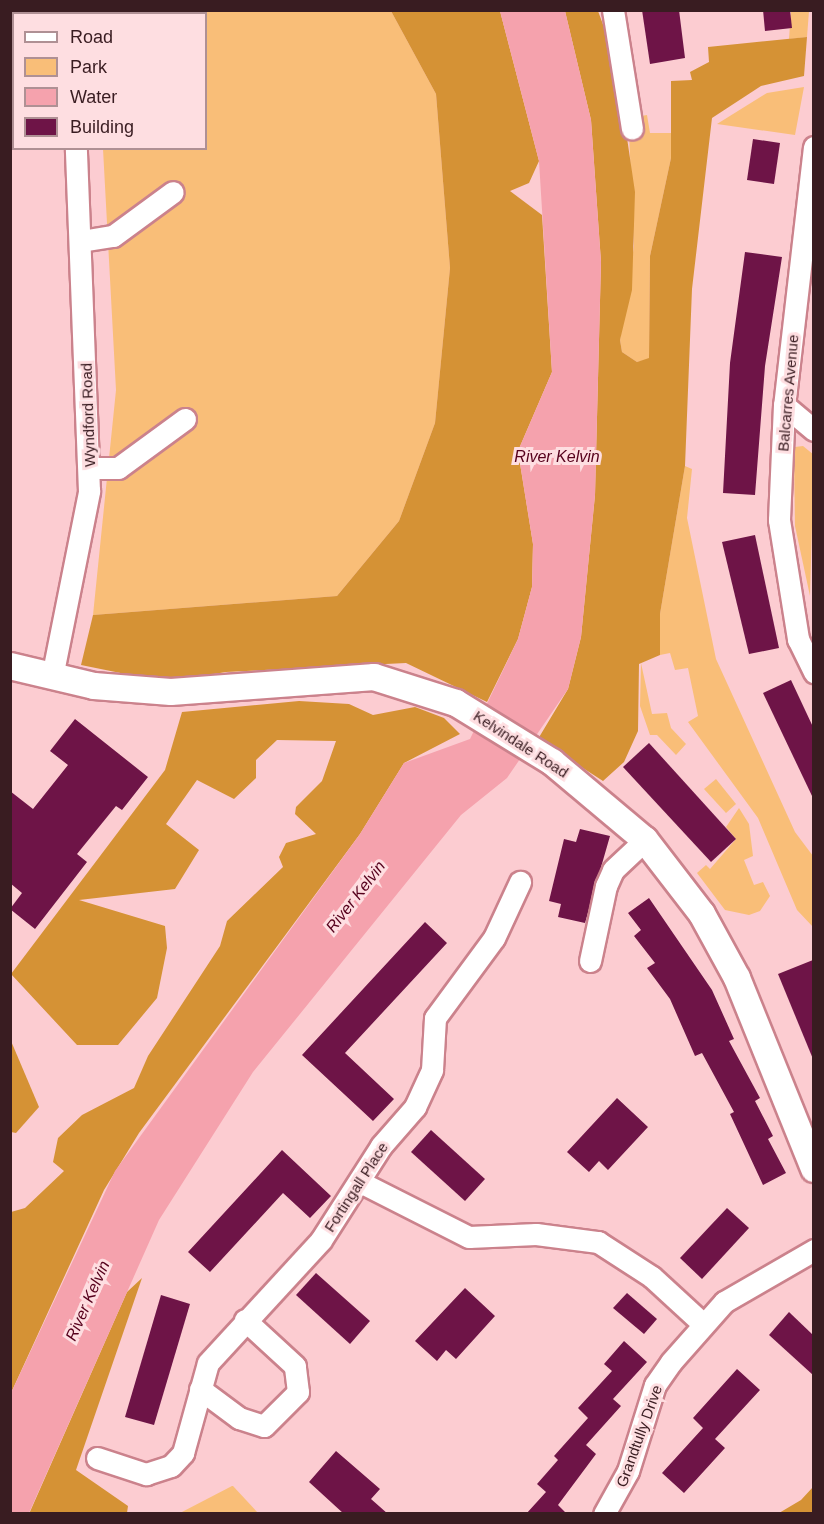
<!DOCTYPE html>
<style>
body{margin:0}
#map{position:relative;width:824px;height:1524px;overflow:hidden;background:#fcccd1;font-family:Arial,sans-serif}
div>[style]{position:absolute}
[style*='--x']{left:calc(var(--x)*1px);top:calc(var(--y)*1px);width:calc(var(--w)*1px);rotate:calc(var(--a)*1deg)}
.green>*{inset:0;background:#f9be78}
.forest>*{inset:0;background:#d59235}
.water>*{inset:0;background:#f5a2ad}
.building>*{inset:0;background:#6e1447}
.roads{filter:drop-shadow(2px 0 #cb828c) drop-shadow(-2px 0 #cb828c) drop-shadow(0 2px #cb828c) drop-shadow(0 -2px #cb828c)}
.minor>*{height:21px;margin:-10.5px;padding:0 10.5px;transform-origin:10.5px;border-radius:10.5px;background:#fff}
.tertiary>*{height:26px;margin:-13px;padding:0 13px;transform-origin:13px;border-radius:13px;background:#fff}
span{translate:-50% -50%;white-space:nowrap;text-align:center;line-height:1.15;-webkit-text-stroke:6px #fedee1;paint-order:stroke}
.street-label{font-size:15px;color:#391c21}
.water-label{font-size:16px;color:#56001c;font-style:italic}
.frame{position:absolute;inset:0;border:12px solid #391c21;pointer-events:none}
.legend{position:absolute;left:12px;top:12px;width:195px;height:138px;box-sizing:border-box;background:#fedee1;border:2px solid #af9094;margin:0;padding:8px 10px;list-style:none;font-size:18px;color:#391c21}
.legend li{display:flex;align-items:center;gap:12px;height:30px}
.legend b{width:30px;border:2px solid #af9094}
</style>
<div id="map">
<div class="green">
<i style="clip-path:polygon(11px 11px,391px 11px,436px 94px,450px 268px,435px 423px,399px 521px,337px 596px,93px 615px,116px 390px,103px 149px,206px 148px,206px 14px)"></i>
<i style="clip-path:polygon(791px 11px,809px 11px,807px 37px,789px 39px)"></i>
<i style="clip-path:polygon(804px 87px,795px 135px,717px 124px,767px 93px)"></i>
<i style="clip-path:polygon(647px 115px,650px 133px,671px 133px,671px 158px,650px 256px,649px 359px,637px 362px,622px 352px,620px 340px,634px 246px,629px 133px,643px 132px,641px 116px)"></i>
<i style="clip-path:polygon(803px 446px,814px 455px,810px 596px,795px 526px,794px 456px,795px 447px)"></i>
<i style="clip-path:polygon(685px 466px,692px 469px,687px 518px,716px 659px,795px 832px,813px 856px,813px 927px,797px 910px,758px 818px,688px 722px,698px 716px,688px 668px,675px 670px,670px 653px,660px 655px,660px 614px)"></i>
<i style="clip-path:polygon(641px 663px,652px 714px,667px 713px,671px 728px,686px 744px,676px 755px,657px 735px,650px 735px,640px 706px)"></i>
<i style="clip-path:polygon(716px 779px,736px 804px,726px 813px,704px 789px)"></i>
<i style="clip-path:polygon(739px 808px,749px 824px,753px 856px,744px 860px,754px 885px,763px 882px,770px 896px,760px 911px,749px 915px,725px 910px,697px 873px,706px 865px,710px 869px,736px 839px,726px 827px)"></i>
<i style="clip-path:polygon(233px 1486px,258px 1513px,180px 1513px,232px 1486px)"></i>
</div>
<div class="forest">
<i style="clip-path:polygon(391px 11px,500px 11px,539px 161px,529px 183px,510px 191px,542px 215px,552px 372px,518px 451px,533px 544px,532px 587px,518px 639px,487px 702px,406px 663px,226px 672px,165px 682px,81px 665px,93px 615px,337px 596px,399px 521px,435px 423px,450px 268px,436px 94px)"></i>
<i style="clip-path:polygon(565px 11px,598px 11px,615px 57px,635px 192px,632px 290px,620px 340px,622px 352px,637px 362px,649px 358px,650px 256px,671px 158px,671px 81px,692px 80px,690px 72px,709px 62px,708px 47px,807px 37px,804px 76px,761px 86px,712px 118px,692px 289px,685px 466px,660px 614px,660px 655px,639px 664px,638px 731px,624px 762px,603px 781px,538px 739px,568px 689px,581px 637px,595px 495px,601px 262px,591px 120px)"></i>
<i style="clip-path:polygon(299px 701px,349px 704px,373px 715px,415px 707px,444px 718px,460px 734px,404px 763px,360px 834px,139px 1133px,104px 1190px,11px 1393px,11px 1212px,25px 1208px,64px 1171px,53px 1162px,58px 1138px,82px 1115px,134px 1088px,148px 1056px,220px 946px,227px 921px,283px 867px,279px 857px,286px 843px,316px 834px,295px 814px,296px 807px,322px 781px,336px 741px,277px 740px,256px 760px,256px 778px,234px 799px,197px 780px,166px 824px,199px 850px,175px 889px,79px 900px,165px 926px,167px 948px,157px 998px,118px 1045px,77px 1045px,11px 974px,165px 770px,182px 712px)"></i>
<i style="clip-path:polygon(11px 1041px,39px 1107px,16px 1133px,11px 1132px)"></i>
<i style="clip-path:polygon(142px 1278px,76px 1470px,128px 1506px,127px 1513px,29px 1514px,127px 1292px)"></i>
<i style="clip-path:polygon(813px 1487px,813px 1513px,779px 1513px,801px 1500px)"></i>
</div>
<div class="water">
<i style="clip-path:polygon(500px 11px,565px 11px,591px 120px,601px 262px,595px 495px,581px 637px,568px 689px,507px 778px,461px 815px,253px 1072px,159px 1220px,29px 1513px,11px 1514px,11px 1393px,115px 1171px,360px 834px,404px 763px,470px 739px,518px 639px,532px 587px,533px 544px,518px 451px,552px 372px,539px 161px)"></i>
</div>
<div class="building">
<i style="clip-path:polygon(642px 10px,679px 10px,685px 58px,650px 64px)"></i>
<i style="clip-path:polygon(763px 10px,790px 10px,792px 28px,765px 31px)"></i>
<i style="clip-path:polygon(753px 139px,780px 143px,774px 184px,747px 180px)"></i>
<i style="clip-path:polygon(745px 252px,782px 257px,765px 366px,755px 495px,723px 493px,730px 363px)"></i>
<i style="clip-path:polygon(755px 535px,779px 648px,749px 654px,722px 542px)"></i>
<i style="clip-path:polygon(791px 680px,813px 727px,813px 798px,763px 693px)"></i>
<i style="clip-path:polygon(75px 719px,148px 777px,122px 810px,116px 806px,77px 854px,87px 862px,35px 929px,10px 909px,22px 893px,10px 883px,10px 791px,33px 809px,68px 765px,50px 751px)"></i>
<i style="clip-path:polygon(649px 743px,736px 839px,711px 862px,623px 767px)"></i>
<i style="clip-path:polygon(580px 829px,610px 836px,585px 923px,558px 917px,561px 904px,549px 901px,564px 839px,576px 842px)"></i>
<i style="clip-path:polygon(649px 898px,712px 990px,734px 1039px,729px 1041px,760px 1098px,755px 1101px,773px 1136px,768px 1139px,786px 1173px,763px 1185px,730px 1114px,734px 1112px,702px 1053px,695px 1056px,670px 999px,647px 968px,655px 963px,634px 936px,641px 930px,628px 913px)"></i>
<i style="clip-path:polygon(425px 922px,447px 943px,345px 1053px,394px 1099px,373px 1121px,302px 1055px)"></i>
<i style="clip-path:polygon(813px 960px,813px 1059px,778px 974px)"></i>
<i style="clip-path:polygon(617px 1098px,648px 1127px,608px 1170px,599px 1161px,589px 1172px,567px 1152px)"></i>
<i style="clip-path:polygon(431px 1130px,485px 1179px,465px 1201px,411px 1152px)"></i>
<i style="clip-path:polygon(282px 1150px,331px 1196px,310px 1218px,283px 1193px,210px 1272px,188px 1252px)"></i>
<i style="clip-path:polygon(727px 1208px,749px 1228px,702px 1279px,680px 1258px)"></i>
<i style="clip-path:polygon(316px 1273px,370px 1321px,350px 1344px,296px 1295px)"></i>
<i style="clip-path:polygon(465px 1288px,495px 1316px,456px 1359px,446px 1350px,437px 1361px,415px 1341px)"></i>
<i style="clip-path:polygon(627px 1293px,657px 1319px,644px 1334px,613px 1308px)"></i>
<i style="clip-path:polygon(161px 1295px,190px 1304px,154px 1425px,125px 1417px)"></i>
<i style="clip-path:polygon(789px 1312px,813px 1335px,813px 1375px,769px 1335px)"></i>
<i style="clip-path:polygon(624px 1341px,647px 1362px,613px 1399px,621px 1406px,586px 1445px,596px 1454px,558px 1505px,567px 1514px,526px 1514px,546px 1492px,537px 1484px,558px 1460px,554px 1456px,588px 1418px,578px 1408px,612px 1371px,604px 1364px)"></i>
<i style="clip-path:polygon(737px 1369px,760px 1390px,715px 1439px,725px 1448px,684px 1493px,662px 1473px,703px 1428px,693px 1418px)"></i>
<i style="clip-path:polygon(336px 1451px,380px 1489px,371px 1499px,388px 1514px,344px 1514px,309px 1482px)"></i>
</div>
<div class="roads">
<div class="minor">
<i style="--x:613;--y:10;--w:120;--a:80.9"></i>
<i style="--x:96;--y:14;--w:5;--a:-53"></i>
<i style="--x:10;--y:50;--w:4;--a:14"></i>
<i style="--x:814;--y:147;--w:260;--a:96.6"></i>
<i style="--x:784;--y:405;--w:115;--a:92.5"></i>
<i style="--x:779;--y:520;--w:121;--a:80.9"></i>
<i style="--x:798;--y:639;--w:37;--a:64"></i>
<i style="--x:81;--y:241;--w:32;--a:-9"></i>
<i style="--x:113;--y:236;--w:74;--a:-36.3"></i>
<i style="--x:784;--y:405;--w:39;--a:40"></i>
<i style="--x:90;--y:468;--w:28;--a:0"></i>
<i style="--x:118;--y:468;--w:83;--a:-36.2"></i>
<i style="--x:52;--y:677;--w:190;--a:-78.7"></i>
<i style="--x:89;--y:491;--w:343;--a:-92.2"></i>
<i style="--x:590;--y:961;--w:77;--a:-78"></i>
<i style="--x:606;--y:886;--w:17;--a:-66"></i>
<i style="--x:613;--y:870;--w:44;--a:-43.2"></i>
<i style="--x:360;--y:1182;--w:122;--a:26.8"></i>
<i style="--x:469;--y:1237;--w:67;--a:-2.6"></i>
<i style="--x:536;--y:1234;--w:63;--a:7.4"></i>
<i style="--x:598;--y:1242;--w:64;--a:32.9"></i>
<i style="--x:652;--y:1277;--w:68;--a:42.6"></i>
<i style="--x:200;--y:1389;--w:49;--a:36.6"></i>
<i style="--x:239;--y:1418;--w:26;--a:18"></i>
<i style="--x:264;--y:1426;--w:48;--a:-45"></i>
<i style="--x:298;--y:1392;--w:26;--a:-97"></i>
<i style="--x:295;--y:1366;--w:68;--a:-137.4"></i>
<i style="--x:97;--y:1458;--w:52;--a:18.1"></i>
<i style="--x:146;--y:1474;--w:26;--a:-18"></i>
<i style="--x:171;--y:1466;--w:18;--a:-47"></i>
<i style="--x:183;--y:1453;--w:93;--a:-74.5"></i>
<i style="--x:208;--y:1363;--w:167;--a:-47.4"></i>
<i style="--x:321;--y:1240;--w:112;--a:-57.4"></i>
<i style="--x:381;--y:1146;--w:52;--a:-48.9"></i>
<i style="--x:415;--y:1107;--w:41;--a:-65.3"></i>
<i style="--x:432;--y:1070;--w:52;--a:-86.7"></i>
<i style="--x:435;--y:1018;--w:99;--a:-53.6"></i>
<i style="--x:494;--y:938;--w:62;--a:-65.1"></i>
<i style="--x:604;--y:1514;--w:49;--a:-60.8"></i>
<i style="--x:628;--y:1471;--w:90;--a:-72.6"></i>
<i style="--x:655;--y:1385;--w:28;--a:-55"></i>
<i style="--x:671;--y:1362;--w:80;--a:-48.5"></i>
<i style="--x:724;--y:1302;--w:104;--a:-30"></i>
</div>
<div class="tertiary">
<i style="--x:10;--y:666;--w:86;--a:13.4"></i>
<i style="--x:94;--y:686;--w:77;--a:4.5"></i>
<i style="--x:171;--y:692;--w:204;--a:-4.2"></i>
<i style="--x:374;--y:677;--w:86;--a:17.6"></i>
<i style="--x:456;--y:703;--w:113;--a:31.6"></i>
<i style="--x:552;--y:762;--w:121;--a:40"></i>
<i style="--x:645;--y:840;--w:93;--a:52.4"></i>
<i style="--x:702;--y:914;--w:73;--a:61.3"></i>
<i style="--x:737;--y:978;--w:206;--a:68"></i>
</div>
</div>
<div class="street-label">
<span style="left:788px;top:393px;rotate:-85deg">Balcarres Avenue</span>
<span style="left:88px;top:415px;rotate:-92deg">Wyndford Road</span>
<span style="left:521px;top:744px;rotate:33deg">Kelvindale Road</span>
<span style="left:356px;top:1187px;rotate:-57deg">Fortingall Place</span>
<span style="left:639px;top:1436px;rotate:-70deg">Grandtully Drive</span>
</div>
<div class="water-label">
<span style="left:557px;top:457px">River Kelvin</span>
<span style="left:356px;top:897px;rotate:-52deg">River Kelvin</span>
<span style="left:88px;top:1301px;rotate:-66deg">River Kelvin</span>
</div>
<div class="frame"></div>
<ul class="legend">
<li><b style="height:8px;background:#fff"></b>Road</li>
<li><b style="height:16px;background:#f9be78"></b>Park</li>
<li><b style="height:16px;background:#f5a2ad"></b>Water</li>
<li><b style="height:16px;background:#6e1447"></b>Building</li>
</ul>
</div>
